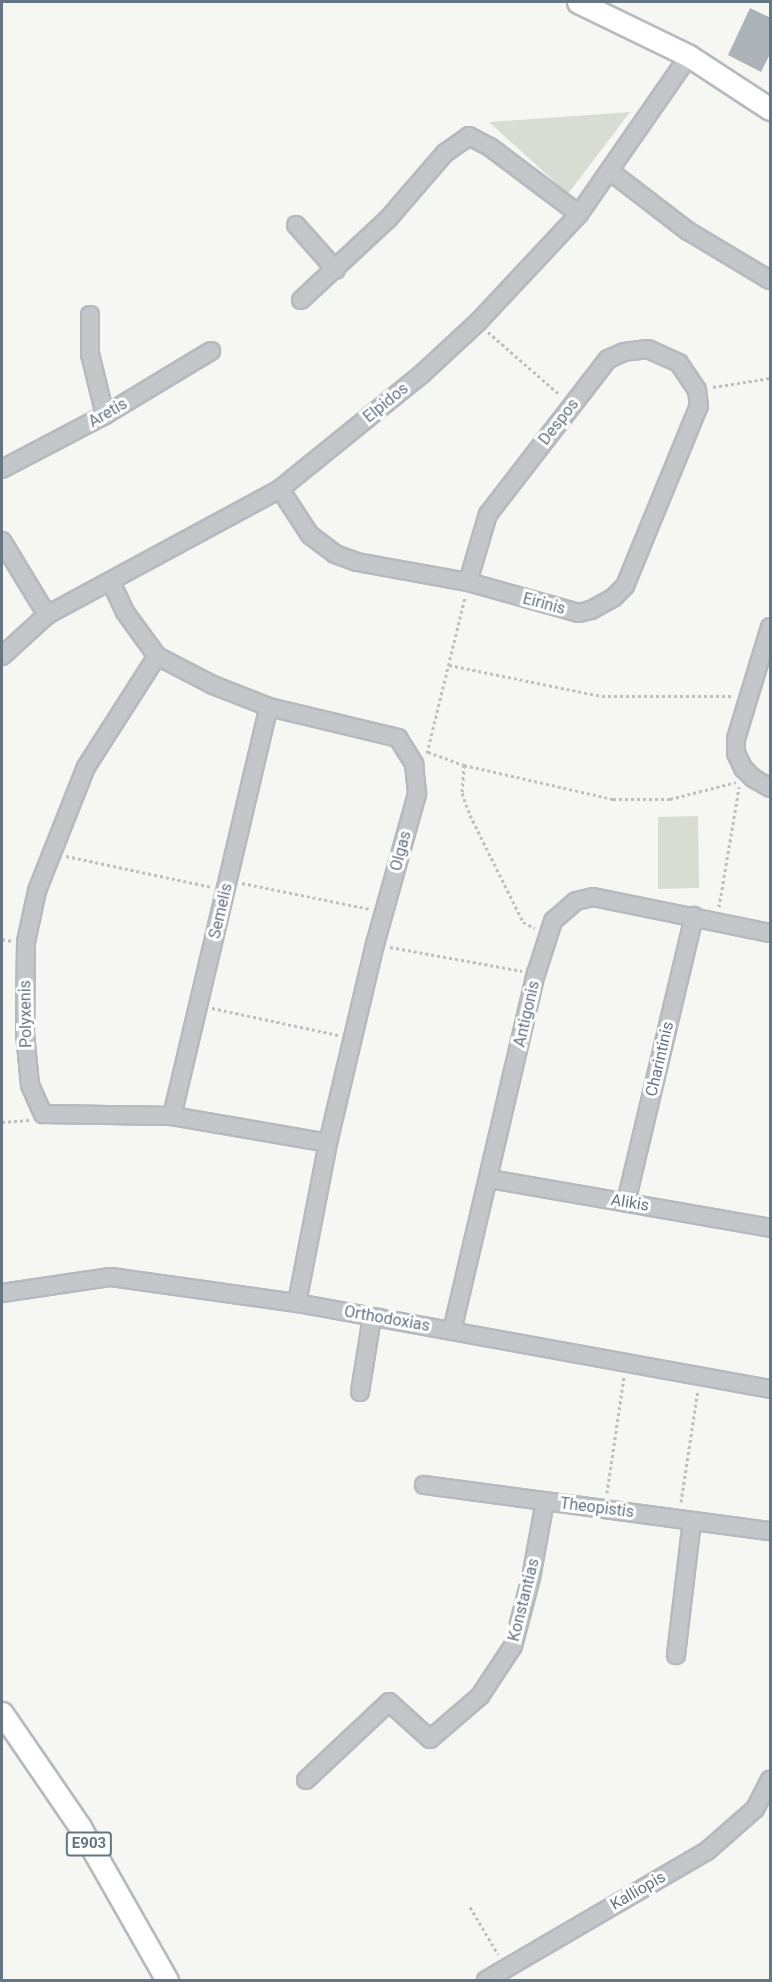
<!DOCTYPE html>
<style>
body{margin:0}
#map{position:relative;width:772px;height:1982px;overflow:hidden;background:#f6f6f2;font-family:Roboto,sans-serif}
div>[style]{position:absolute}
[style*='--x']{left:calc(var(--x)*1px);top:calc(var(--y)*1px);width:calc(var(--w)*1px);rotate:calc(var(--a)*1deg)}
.green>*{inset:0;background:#d7ddd3}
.building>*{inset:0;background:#abb3b9}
.path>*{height:3px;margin-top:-1.5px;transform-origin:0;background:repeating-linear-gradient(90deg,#bdbfc1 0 3px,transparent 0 6px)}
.roads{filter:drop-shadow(2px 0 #b6babe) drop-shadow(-2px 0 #b6babe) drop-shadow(0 2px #b6babe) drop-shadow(0 -2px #b6babe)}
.minor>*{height:16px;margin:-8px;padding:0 8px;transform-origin:8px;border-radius:8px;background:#c3c7ca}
.major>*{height:21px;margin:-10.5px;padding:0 10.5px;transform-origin:10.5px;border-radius:10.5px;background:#fff}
span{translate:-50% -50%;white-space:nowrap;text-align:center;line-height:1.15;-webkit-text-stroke:6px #fff;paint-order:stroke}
.shield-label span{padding:2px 4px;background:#fff;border:2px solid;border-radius:4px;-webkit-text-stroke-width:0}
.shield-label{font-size:15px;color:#647584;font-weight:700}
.street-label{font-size:16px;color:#647584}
.frame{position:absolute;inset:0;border:3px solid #647584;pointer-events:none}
</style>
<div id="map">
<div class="green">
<i style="clip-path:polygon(630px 112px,568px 194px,489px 122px)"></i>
<i style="clip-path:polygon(698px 816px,699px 888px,658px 889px,658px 817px)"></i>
</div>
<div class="building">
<i style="clip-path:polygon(750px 8px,771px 18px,771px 52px,761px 72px,728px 55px)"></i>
</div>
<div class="path">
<i style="--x:488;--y:332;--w:96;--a:41.2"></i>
<i style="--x:713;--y:387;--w:58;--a:-9"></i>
<i style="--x:449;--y:665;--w:156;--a:11.5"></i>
<i style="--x:602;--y:696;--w:130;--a:0"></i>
<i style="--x:428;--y:752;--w:38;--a:20"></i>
<i style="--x:464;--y:765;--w:153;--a:12.9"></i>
<i style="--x:613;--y:799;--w:57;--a:0"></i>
<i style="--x:670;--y:799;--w:68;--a:-14.4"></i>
<i style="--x:427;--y:753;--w:161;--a:-76.3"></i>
<i style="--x:464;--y:765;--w:28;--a:94"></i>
<i style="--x:462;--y:793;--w:23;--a:70"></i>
<i style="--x:470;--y:815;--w:119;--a:63.6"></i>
<i style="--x:523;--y:922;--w:13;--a:27"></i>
<i style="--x:66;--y:856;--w:149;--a:12"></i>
<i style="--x:242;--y:883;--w:131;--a:11.5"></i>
<i style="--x:719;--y:907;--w:122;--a:-80.5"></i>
<i style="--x:2;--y:939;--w:10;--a:11"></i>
<i style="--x:390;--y:947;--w:134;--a:10.3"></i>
<i style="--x:212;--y:1008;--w:129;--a:12.1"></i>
<i style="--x:2;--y:1122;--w:28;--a:-4"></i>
<i style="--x:607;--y:1493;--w:117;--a:-81.7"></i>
<i style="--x:681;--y:1502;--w:113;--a:-81.4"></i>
<i style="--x:470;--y:1907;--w:55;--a:59.2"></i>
</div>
<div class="roads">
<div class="minor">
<i style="--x:611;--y:172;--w:97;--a:37.5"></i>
<i style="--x:688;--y:231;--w:96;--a:30.9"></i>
<i style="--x:296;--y:225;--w:60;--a:48.4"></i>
<i style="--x:301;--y:300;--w:119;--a:-43"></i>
<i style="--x:388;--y:219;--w:87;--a:-49.2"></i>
<i style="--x:445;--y:153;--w:29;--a:-35"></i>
<i style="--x:469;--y:136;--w:24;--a:28"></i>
<i style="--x:490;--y:147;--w:111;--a:37"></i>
<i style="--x:90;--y:315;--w:39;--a:90"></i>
<i style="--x:90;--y:354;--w:63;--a:76.2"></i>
<i style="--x:2;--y:469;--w:116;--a:-27.7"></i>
<i style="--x:105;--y:415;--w:124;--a:-31.1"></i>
<i style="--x:280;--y:489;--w:55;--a:56.9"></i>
<i style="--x:310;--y:535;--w:31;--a:37"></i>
<i style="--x:335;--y:554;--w:23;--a:20"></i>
<i style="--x:357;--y:562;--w:113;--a:10.2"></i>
<i style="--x:468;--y:582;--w:115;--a:15.6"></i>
<i style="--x:579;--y:613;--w:12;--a:-14"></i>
<i style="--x:591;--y:610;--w:26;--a:-29"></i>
<i style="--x:614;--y:597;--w:16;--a:-45"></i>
<i style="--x:625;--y:586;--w:195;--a:-67.7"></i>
<i style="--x:699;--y:406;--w:16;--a:-97"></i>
<i style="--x:697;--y:390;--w:32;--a:-124"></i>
<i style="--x:679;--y:363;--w:34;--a:-156"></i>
<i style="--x:648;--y:349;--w:24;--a:173"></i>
<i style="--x:624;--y:352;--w:17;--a:156"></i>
<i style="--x:608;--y:359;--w:196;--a:127.7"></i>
<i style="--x:488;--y:514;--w:71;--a:106.4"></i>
<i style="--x:2;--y:541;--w:87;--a:58.7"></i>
<i style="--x:111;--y:582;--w:33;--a:65"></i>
<i style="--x:125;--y:612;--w:54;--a:54"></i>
<i style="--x:157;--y:656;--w:63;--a:27.4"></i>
<i style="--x:213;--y:685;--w:60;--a:21.4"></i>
<i style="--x:269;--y:707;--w:133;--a:13.5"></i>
<i style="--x:398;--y:738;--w:31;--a:58"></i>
<i style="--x:414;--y:764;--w:30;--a:84"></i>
<i style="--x:417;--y:794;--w:156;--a:105.6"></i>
<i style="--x:375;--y:944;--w:204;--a:103.3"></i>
<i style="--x:328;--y:1143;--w:163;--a:101"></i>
<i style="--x:770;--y:627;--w:117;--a:106.9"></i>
<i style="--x:736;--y:739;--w:14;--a:90"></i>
<i style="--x:736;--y:753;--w:17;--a:65"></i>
<i style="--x:743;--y:768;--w:14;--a:45"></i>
<i style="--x:753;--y:778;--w:20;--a:30"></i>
<i style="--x:2;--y:656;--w:61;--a:-42.3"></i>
<i style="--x:47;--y:615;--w:265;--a:-28.4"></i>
<i style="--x:280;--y:489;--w:183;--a:-39"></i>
<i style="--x:422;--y:374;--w:76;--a:-42.9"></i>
<i style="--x:478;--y:322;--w:148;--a:-46.9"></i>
<i style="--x:579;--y:214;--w:193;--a:-55.2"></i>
<i style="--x:157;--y:656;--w:132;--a:122.6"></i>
<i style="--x:86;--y:767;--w:133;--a:111.6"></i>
<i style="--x:37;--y:891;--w:52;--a:102.2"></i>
<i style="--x:26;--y:942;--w:91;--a:90.6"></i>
<i style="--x:25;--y:1033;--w:52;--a:84.5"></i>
<i style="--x:30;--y:1085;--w:32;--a:66"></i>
<i style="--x:43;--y:1114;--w:129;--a:0.9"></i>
<i style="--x:172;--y:1116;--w:158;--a:9.8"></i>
<i style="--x:172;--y:1116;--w:420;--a:-76.7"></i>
<i style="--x:490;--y:1179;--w:284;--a:9.9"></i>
<i style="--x:626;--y:1202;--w:294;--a:-76.6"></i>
<i style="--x:2;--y:1293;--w:110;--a:-8.4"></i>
<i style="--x:111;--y:1277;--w:188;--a:8"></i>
<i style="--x:297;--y:1303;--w:481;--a:10.3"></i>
<i style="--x:452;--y:1331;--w:367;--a:-76.8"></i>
<i style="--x:536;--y:974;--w:56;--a:-72.2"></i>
<i style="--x:553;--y:921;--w:30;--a:-41"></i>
<i style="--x:576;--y:901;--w:17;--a:-13"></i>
<i style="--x:593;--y:897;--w:181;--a:11.5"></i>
<i style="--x:360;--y:1392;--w:76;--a:-80.9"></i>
<i style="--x:424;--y:1485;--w:349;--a:7.6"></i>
<i style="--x:676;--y:1655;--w:135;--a:-83.2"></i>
<i style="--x:306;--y:1780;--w:114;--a:-43.2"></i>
<i style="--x:389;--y:1702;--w:55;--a:42.1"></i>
<i style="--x:430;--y:1739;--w:66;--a:-40.7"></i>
<i style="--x:480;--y:1696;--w:60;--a:-56.6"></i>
<i style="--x:513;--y:1646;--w:70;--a:-75.2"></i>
<i style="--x:531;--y:1578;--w:78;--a:-79.7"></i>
<i style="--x:486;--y:1980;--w:256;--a:-30.3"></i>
<i style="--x:707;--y:1851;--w:64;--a:-41.2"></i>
<i style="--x:755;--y:1809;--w:33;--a:-63"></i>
</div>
<div class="major">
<i style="--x:578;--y:2;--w:123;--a:25.9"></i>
<i style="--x:689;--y:56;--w:97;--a:33.2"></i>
<i style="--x:2;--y:1713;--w:138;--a:55.6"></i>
<i style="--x:80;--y:1827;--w:176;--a:60.4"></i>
</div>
</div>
<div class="shield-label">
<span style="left:89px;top:1844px">E903</span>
</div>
<div class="street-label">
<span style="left:386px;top:403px;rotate:-39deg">Elpidos</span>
<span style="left:108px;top:413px;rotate:-30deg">Aretis</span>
<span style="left:559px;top:422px;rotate:-52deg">Despos</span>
<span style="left:544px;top:604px;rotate:15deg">Eirinis</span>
<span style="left:401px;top:851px;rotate:-75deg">Olgas</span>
<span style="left:221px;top:911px;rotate:-77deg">Semelis</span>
<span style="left:26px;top:1014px;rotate:-91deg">Polyxenis</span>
<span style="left:527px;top:1014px;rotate:-77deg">Antigonis</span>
<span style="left:660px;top:1059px;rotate:-77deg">Charintinis</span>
<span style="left:630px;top:1203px;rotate:9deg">Alikis</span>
<span style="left:387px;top:1319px;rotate:10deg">Orthodoxias</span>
<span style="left:597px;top:1508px;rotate:7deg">Theopistis</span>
<span style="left:524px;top:1600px;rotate:-76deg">Konstantias</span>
<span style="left:638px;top:1891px;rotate:-30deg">Kalliopis</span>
</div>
<div class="frame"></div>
</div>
